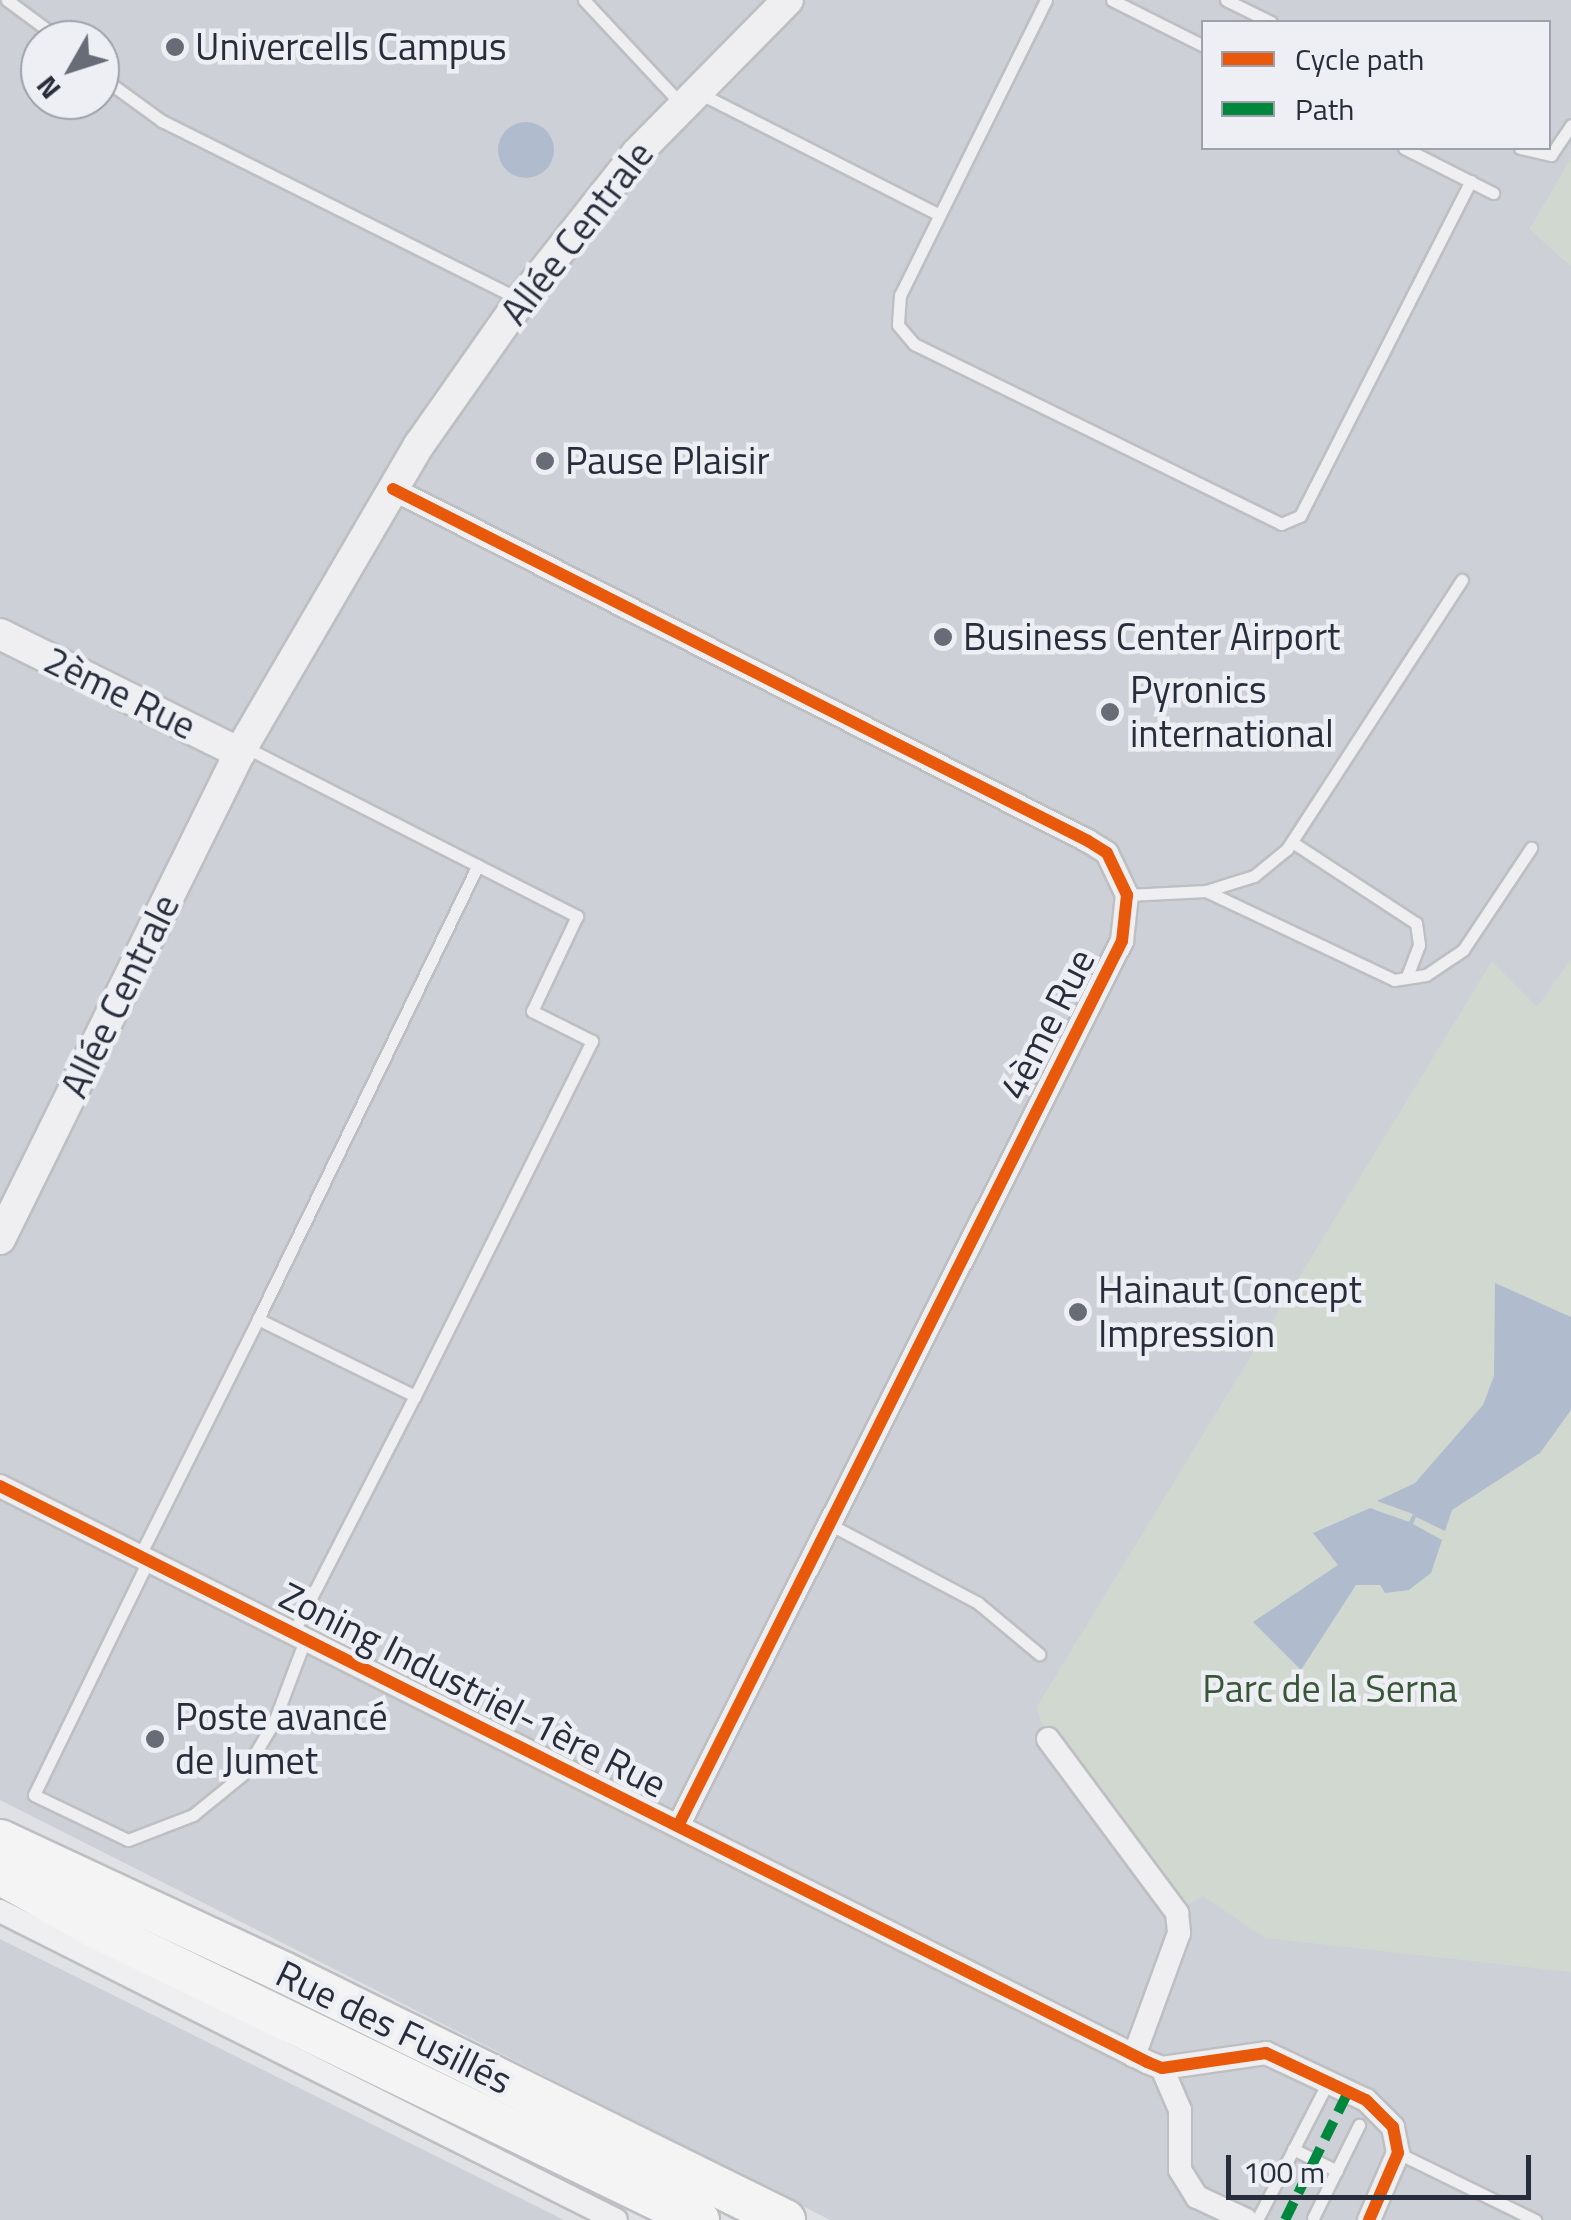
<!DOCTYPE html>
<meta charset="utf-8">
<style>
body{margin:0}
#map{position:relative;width:1571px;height:2220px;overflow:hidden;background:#e0e1e4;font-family:"Titillium Web",sans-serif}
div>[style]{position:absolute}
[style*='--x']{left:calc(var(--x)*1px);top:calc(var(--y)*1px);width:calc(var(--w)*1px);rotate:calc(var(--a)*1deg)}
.built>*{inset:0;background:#ced0d7}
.green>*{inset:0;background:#d0d8d0}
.water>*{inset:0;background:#b0bbce}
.round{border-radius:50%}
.roads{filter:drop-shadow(2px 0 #bebfc2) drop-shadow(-2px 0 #bebfc2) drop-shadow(0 2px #bebfc2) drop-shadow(0 -2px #bebfc2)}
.service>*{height:11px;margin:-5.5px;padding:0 5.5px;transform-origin:5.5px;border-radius:5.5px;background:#efeff1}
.minor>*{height:22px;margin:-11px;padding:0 11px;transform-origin:11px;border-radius:11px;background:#efeff1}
.tertiary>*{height:30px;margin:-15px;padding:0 15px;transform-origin:15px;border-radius:15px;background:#efeff1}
.trunk>*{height:40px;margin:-20px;padding:0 20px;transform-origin:20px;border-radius:20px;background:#f4f4f5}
.quiet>*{height:10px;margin-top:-5px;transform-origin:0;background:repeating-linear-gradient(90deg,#00873e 0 20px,transparent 0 30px)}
.cycleway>*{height:12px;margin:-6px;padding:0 6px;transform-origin:6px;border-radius:6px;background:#e8590c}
.dots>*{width:28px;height:28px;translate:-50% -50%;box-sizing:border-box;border:5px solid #edeff4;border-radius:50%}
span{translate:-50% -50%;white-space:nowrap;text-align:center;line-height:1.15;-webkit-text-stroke:9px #edeff4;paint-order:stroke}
.poi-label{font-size:38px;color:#282d3c}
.left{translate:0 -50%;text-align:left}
.street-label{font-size:38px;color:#282d3c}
.park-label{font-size:38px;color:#395736}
.legend{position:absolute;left:1201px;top:20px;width:350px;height:130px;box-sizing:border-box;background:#edeff4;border:2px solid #9ea1aa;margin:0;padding:12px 18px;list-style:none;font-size:30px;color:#282d3c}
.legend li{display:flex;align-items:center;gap:20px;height:50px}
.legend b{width:50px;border:2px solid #9ea1aa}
.north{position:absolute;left:20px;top:20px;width:100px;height:100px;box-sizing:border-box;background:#edeff4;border:2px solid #9ea1aa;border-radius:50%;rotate:231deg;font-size:28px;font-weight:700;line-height:40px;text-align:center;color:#282d3c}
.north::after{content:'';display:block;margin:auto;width:35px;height:45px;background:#686c77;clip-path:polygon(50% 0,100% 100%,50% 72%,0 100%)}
.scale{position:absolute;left:1226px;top:2155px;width:305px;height:45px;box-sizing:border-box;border:5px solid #282d3c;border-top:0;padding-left:12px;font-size:30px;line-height:35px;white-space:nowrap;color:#282d3c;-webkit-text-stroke:8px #edeff4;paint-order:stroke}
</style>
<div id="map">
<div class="built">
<i style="clip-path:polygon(evenodd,0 0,1571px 0,1571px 159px,1530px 229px,1571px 266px,1571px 960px,1537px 1008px,1492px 962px,1571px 1972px,1571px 2220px,830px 2220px,0 1800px,0 0,1204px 22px,1548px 22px,1548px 148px,1204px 148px,1204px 22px,0 0,40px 40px,100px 40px,100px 100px,40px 100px,40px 40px)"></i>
<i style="clip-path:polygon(0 1939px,159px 2018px,564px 2220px,0 2220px)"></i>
</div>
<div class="green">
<i style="clip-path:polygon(1571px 159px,1571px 266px,1530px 229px)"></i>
<i style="clip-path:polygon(1571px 960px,1571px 1972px,1265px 1938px,1203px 1896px,1183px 1908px,1048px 1739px,1036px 1708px,1492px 961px,1537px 1007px)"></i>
</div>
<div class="water">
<i class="round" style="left:498px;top:122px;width:56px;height:56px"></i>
<i style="clip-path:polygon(1495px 1283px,1571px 1317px,1571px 1410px,1540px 1453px,1452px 1510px,1445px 1531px,1416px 1517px,1413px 1524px,1442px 1540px,1431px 1573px,1409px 1590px,1385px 1593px,1380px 1585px,1356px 1585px,1301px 1670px,1253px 1622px,1338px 1565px,1313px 1533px,1370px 1508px,1409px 1522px,1413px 1514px,1377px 1501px,1415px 1483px,1483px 1405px,1494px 1376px)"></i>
</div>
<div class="roads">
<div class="service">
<i style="--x:7;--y:0;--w:67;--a:36.5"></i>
<i style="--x:584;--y:0;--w:144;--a:47"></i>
<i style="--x:1046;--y:0;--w:329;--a:116.3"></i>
<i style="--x:900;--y:295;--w:30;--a:94"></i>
<i style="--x:898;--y:325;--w:25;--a:50"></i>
<i style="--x:914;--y:344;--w:409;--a:26.1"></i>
<i style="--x:1281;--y:524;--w:21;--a:-23"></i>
<i style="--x:1300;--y:516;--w:376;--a:-63"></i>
<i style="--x:1112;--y:0;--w:103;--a:26.6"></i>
<i style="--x:1226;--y:0;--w:50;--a:26.1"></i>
<i style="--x:100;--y:76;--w:77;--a:36"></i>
<i style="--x:162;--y:121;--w:399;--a:26.5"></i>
<i style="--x:699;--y:93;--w:269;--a:26.9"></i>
<i style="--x:1404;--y:148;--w:100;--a:26.8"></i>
<i style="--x:1520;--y:148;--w:32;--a:13"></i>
<i style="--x:1551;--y:155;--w:36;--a:-56"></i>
<i style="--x:243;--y:746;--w:375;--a:27"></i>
<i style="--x:577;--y:916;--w:105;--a:115.3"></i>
<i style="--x:532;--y:1011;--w:67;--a:26.6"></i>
<i style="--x:592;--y:1041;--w:397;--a:116.5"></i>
<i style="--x:1292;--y:842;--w:148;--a:33.2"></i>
<i style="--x:1416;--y:923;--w:22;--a:82"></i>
<i style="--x:1419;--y:945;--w:34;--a:111"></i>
<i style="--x:1206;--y:891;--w:208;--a:25.3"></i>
<i style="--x:1394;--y:980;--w:32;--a:-9"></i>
<i style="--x:1426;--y:975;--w:45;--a:-34"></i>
<i style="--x:1463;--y:950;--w:123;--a:-56.3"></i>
<i style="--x:1127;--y:895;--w:79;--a:-2.9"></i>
<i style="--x:1206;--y:891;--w:50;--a:-17.4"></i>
<i style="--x:1254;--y:876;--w:43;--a:-39.3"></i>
<i style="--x:1287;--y:849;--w:321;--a:-57"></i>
<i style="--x:829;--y:1524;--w:169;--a:27.9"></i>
<i style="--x:978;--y:1603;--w:80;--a:39.9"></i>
<i style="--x:139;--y:1557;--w:266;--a:-63.4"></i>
<i style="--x:148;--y:1561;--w:260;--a:116"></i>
<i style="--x:34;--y:1795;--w:104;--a:25.6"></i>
<i style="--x:128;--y:1840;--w:70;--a:-21"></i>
<i style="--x:193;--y:1815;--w:63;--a:-39.2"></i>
<i style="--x:242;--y:1775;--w:62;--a:-58.9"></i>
<i style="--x:274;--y:1722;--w:88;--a:-69.3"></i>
<i style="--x:293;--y:1633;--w:267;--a:-62.8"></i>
<i style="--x:415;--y:1396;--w:175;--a:-153.9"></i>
<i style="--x:258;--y:1319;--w:504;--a:-64.15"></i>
<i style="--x:1293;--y:2149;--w:49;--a:26.6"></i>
<i style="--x:1398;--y:2153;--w:153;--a:26.1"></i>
<i style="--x:1313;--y:2218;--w:104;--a:-63.7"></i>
<i style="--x:1257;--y:2220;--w:155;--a:-62.8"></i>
</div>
<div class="minor">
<i style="--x:393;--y:489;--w:779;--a:26.86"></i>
<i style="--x:1088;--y:841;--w:22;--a:32"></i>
<i style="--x:1107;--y:853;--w:47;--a:64.5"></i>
<i style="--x:1127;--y:895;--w:46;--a:96.2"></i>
<i style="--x:1122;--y:941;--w:990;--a:116.64"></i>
<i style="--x:0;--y:1486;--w:1284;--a:26.66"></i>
<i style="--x:1147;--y:2062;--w:16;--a:22"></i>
<i style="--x:1162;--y:2068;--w:105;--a:-8.2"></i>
<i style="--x:1266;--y:2053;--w:110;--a:25.2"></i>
<i style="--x:1366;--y:2100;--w:38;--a:45"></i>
<i style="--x:1393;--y:2127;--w:26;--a:79"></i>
<i style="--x:1398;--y:2153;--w:73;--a:113.4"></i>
<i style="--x:1048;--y:1739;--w:217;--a:53.4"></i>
<i style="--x:1177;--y:1913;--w:20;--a:84"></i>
<i style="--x:1179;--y:1933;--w:131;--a:110.1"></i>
<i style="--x:0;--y:1911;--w:689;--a:26.64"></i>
<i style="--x:1162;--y:2068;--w:46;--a:66.8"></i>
<i style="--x:1180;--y:2110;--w:60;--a:90"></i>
<i style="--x:1180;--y:2170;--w:32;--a:58"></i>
<i style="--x:1197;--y:2197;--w:54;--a:25.1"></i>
</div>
<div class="tertiary">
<i style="--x:0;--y:634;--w:268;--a:26.4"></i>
<i style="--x:0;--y:1239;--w:550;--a:-63.76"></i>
<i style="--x:243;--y:746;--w:349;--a:-59.7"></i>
<i style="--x:419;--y:445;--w:177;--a:-54.9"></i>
<i style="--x:521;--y:300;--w:187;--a:-51.7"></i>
<i style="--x:637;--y:153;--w:215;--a:-45.4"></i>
</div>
<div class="trunk">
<i style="--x:0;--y:1840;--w:312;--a:25"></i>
<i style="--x:283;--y:1972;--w:560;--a:26.29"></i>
<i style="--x:0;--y:1874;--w:110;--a:29.4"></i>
<i style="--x:96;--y:1928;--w:670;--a:25.84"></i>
</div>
</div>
<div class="quiet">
<i style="--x:1285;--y:2220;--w:143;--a:-63.8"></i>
</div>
<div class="cycleway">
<i style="--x:393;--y:489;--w:779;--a:26.86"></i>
<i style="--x:1088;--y:841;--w:22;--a:32"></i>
<i style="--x:1107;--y:853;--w:47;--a:64.5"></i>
<i style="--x:1127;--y:895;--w:46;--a:96.2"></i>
<i style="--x:1122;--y:941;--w:990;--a:116.64"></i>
<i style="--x:0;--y:1486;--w:1284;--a:26.66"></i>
<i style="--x:1147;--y:2062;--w:16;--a:22"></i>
<i style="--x:1162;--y:2068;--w:105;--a:-8.2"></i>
<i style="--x:1266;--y:2053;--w:110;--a:25.2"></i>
<i style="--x:1366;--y:2100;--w:38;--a:45"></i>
<i style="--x:1393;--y:2127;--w:26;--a:79"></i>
<i style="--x:1398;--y:2153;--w:73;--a:113.4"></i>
</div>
<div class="dots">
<i style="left:175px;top:47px;background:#686c77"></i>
<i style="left:545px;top:461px;background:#686c77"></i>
<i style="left:943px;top:637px;background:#686c77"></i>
<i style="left:1110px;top:712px;background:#686c77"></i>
<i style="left:1078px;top:1312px;background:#686c77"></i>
<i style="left:155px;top:1739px;background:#686c77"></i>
</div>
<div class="poi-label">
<span class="left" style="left:195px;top:47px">Univercells Campus</span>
<span class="left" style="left:565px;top:461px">Pause Plaisir</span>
<span class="left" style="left:963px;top:637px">Business Center Airport</span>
<span class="left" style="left:1130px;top:712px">Pyronics<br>international</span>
<span class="left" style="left:1098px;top:1312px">Hainaut Concept<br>Impression</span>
<span class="left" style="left:175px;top:1739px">Poste avancé<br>de Jumet</span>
</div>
<div class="street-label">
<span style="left:577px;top:233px;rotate:-52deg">Allée Centrale</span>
<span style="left:120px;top:693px;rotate:26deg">2ème Rue</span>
<span style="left:120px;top:996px;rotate:-64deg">Allée Centrale</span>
<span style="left:1047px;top:1024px;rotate:-63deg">4ème Rue</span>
<span style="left:473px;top:1690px;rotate:27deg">Zoning Industriel-1ère Rue</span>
<span style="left:394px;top:2027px;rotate:26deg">Rue des Fusillés</span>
</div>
<div class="park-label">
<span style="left:1330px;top:1689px">Parc de la Serna</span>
</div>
<ul class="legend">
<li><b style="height:12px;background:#e8590c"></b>Cycle path</li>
<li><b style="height:12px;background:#00873e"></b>Path</li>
</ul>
<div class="north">N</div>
<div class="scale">100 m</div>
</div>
